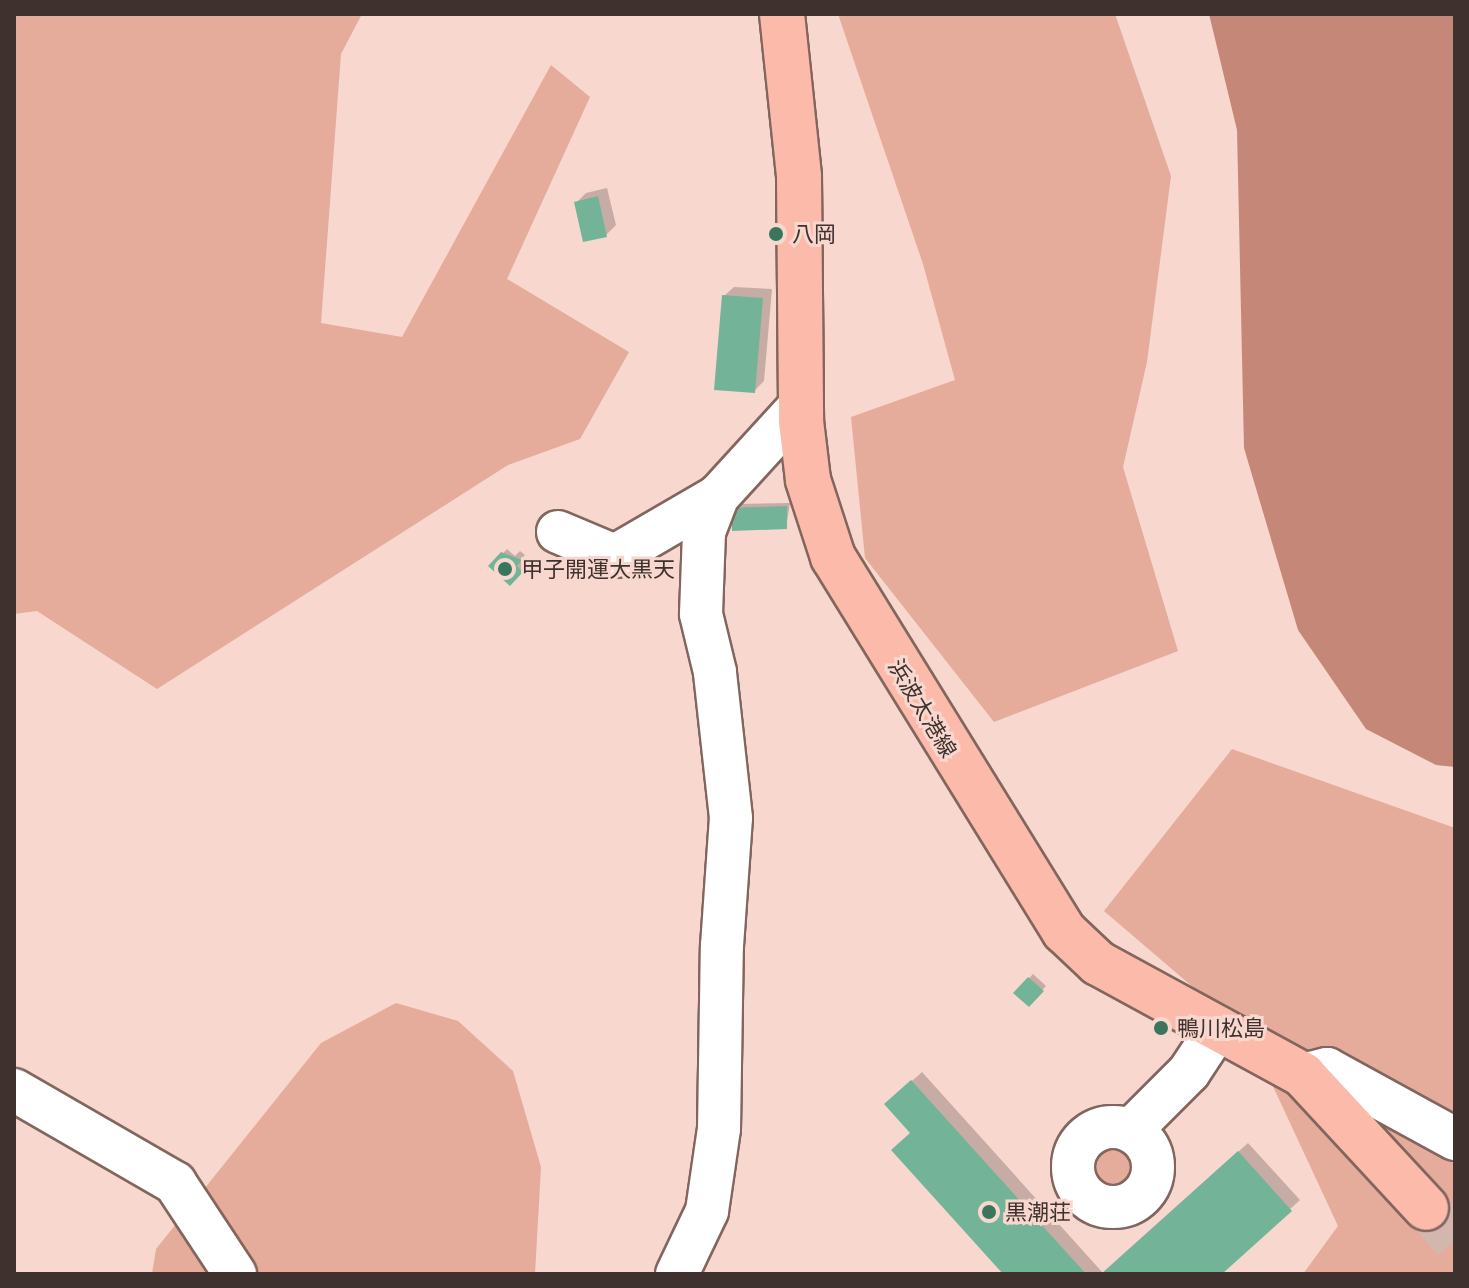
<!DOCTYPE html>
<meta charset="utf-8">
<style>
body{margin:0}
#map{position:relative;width:1469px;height:1288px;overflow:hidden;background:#f8d7ce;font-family:Commissioner,"Noto Sans JP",sans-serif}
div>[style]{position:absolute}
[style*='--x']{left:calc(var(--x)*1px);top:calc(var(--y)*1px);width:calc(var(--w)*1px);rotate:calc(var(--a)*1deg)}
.green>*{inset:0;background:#e5ab9b}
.round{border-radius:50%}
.water>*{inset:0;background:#c58878}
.shadow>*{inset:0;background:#0003}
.building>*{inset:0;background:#73b499}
.major-tunnel>*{height:44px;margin-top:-22px;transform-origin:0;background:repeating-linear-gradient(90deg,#d3b6ae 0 44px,transparent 0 66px)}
.roads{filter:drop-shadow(2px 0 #82665e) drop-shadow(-2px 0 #82665e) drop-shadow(0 2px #82665e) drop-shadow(0 -2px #82665e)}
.minor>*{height:42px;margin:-21px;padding:0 21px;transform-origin:21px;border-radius:21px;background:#fff}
.minor>.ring{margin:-21px;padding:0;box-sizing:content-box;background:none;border:42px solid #fff;border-radius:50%}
.major>*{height:44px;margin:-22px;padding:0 22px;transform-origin:22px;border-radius:22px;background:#fcbbaa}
.dots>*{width:22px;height:22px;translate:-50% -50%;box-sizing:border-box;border:4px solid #f8d7ce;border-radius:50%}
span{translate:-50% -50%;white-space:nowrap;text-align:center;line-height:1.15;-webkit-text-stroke:6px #f8d7ce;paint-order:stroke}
.poi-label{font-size:22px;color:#3f322e}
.left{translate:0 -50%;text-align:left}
.street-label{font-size:22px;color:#3f322e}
.frame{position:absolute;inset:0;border:16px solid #3f322e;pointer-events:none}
</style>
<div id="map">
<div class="green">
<i style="clip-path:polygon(14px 14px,362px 14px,341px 54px,321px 323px,402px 337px,551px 65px,590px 97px,507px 279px,629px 352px,580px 439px,508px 465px,157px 689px,37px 611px,14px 614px)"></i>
<i style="clip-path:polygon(838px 14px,1115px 14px,1171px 176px,1147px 362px,1123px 467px,1178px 651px,994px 722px,865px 558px,851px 417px,955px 380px,923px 264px)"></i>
<i style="clip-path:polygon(1232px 749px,1455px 828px,1455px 1274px,1303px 1274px,1338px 1226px,1249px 1035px,1104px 911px)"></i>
<i style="clip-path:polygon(396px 1003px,458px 1021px,513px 1071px,541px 1167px,535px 1274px,152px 1274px,156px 1249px,321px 1043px)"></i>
<i class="round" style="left:1093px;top:1146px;width:40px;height:40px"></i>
</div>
<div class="water">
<i style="clip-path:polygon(1209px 14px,1455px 14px,1455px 767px,1436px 765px,1366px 729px,1298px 630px,1244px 448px,1237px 130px)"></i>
</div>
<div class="shadow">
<i style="clip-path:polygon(607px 188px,616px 225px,606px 235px,576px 203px,586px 193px)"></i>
<i style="clip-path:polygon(734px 287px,772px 289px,764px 381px,754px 391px,724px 296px)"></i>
<i style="clip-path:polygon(790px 503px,786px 528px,733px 509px,737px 504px)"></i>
<i style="clip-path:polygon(507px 549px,515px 556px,520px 551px,525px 555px,519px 561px,526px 566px,510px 583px,491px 566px)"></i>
<i style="clip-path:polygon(1033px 974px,1046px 986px,1028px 1005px,1015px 993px)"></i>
<i style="clip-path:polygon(922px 1072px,1103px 1273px,1248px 1143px,1300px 1200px,1219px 1274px,1006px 1274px,912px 1133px,896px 1095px)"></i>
</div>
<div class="building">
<i style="clip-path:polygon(598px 196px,607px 237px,583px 242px,574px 202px)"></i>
<i style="clip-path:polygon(722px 295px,763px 298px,755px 393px,714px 390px)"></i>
<i style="clip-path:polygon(787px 506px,787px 529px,732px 531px,731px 508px)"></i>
<i style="clip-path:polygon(501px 552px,522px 560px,517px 566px,523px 572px,510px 586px,488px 566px)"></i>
<i style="clip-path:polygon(1028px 977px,1044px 991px,1029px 1007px,1013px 993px)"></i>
<i style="clip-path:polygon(911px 1080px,1086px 1274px,1003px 1274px,891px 1150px,910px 1133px,884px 1104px)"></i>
<i style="clip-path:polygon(1238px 1151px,1292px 1211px,1222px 1274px,1101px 1274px)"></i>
</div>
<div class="major-tunnel">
<i style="--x:1426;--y:1208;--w:44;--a:48.7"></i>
</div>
<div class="roads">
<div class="minor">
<i style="--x:558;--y:532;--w:62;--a:22.8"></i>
<i style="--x:615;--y:556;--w:119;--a:-30.2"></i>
<i style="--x:1303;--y:1075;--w:25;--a:-14"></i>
<i style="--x:1327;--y:1069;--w:146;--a:28.7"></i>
<i style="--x:14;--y:1090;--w:186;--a:30"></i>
<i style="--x:175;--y:1183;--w:109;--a:56.6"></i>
<i class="ring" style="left:1073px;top:1127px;width:38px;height:38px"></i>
<i style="--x:1131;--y:1130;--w:82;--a:-45"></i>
<i style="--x:1189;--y:1072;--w:53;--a:-56.6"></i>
<i style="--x:677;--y:1274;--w:70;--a:-64.5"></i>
<i style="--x:707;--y:1211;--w:83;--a:-81.7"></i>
<i style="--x:719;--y:1129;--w:183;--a:-89.1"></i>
<i style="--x:722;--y:946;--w:128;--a:-86"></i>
<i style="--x:731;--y:818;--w:147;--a:-96.3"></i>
<i style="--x:715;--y:672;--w:60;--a:-103.6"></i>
<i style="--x:701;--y:614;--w:82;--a:-87.9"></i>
<i style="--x:704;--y:532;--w:39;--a:-69"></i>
<i style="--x:718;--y:496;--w:123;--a:-47.6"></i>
</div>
<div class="major">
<i style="--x:782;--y:14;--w:164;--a:84"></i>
<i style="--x:799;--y:177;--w:244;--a:89.5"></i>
<i style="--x:801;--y:421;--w:59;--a:83.2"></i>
<i style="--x:808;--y:480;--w:81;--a:72"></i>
<i style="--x:833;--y:557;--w:440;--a:58.3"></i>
<i style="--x:1064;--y:931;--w:47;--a:43.3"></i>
<i style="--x:1098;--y:963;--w:234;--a:28.6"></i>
<i style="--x:1303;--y:1075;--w:181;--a:47.2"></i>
</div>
</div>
<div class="dots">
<i style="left:776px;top:234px;background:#3a755e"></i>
<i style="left:505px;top:569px;background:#3a755e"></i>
<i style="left:1161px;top:1028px;background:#3a755e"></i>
<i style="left:989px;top:1212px;background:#3a755e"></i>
</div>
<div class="poi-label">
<span class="left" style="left:792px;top:234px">八岡</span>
<span class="left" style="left:521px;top:569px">甲子開運大黒天</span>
<span class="left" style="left:1177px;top:1028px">鴨川松島</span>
<span class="left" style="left:1005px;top:1212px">黒潮荘</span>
</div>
<div class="street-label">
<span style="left:923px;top:708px;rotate:59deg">浜波太港線</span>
</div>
<div class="frame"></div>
</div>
